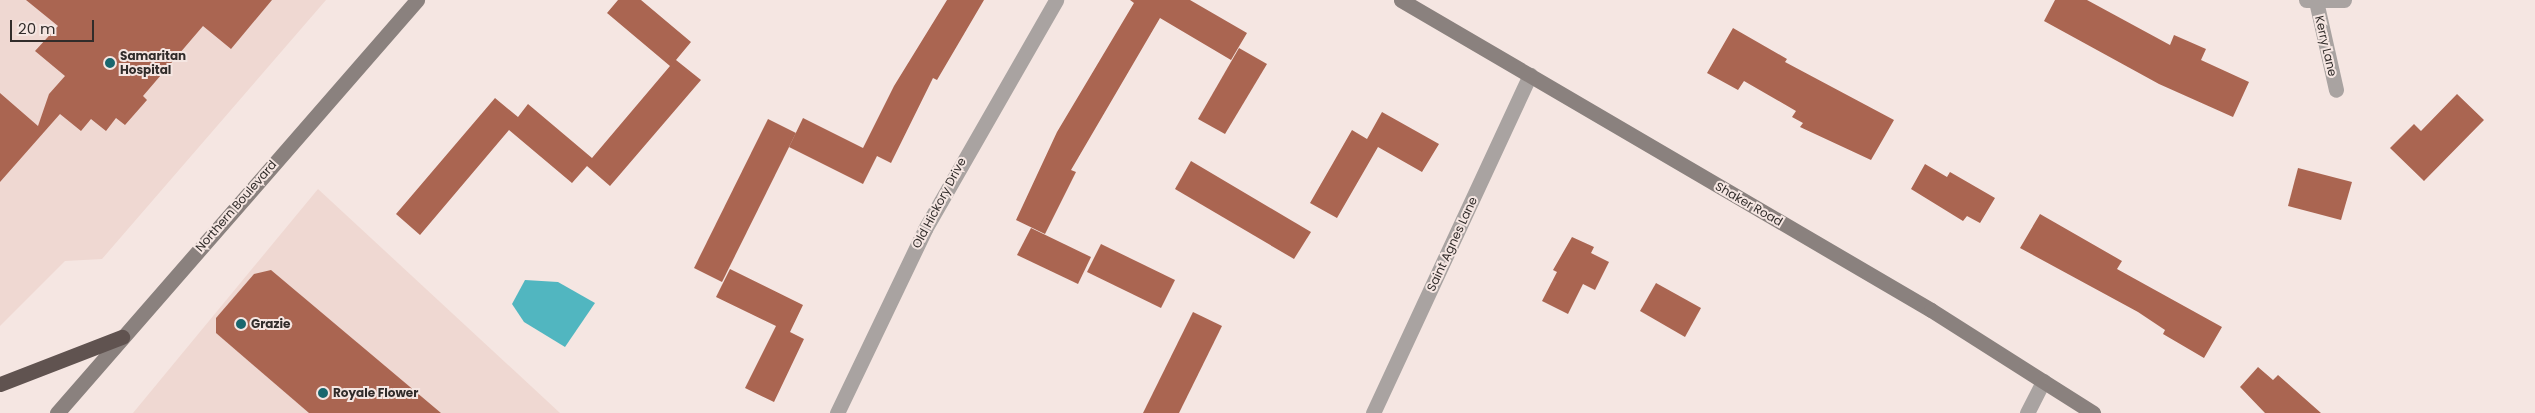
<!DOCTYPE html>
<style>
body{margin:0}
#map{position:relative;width:2535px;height:413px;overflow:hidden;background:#f5e6e2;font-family:Poppins,sans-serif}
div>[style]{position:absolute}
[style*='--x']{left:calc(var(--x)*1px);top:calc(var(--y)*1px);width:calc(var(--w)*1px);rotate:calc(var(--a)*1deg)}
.built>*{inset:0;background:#efd8d2}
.water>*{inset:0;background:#51b6c0}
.building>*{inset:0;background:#aa6551}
.street>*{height:15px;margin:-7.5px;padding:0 7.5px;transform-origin:7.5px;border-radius:7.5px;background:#a9a3a1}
.secondary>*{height:15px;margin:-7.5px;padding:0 7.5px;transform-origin:7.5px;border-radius:7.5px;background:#8a817e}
.highway>*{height:15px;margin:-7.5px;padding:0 7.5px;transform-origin:7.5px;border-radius:7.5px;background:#605350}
.dots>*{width:14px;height:14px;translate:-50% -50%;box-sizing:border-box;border:2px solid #f5e6e2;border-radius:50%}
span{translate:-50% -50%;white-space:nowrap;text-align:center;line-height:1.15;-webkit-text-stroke:4px #f5e6e2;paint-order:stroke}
.street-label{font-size:12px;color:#312c2a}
.poi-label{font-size:12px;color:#312c2a;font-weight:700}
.left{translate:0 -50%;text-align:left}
.scale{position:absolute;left:10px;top:20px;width:84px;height:22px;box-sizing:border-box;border:2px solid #312c2a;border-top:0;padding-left:6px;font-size:15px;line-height:18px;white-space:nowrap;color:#312c2a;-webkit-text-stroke:4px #f5e6e2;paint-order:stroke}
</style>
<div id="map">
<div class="built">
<i style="clip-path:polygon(0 0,326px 0,102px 259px,65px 261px,0 326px)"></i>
<i style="clip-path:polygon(318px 189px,560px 413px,133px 413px)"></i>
</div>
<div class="water">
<i style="clip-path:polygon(525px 280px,558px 282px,595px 303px,565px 347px,524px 322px,512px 304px)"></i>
</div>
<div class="building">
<i style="clip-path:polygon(26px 0,272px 0,231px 49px,203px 26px,143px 96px,147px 100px,125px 125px,116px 118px,106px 131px,91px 119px,81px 131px,60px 114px,0 182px,0 93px,38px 126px,49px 94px,65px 76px,35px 51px,58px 26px)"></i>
<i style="clip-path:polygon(618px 0,641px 0,691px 42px,676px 60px,701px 80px,610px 186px,587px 166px,572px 183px,509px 130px,420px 235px,396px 214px,495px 98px,518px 117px,528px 104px,592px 158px,670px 66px,607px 13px)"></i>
<i style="clip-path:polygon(947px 0,984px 0,937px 80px,933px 78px,891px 163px,877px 156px,863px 184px,789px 147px,803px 118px,863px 148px,894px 86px)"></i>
<i style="clip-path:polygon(1130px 0,1190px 0,1247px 33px,1231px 60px,1160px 18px,1071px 170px,1076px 172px,1045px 234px,1016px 220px,1057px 132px,1134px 3px)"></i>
<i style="clip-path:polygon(2055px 0,2087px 0,2170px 45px,2174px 35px,2206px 49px,2201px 60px,2249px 82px,2233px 117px,2159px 84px,2044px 21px)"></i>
<i style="clip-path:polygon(1733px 28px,1787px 59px,1785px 62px,1894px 120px,1871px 160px,1800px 127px,1803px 123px,1792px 117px,1796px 111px,1744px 81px,1738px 90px,1707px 73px)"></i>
<i style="clip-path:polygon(1239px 48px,1267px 64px,1225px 134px,1198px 119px)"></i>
<i style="clip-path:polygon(2457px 94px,2484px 120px,2424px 181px,2390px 148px,2414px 124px,2421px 131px)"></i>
<i style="clip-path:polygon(1382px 112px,1439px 144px,1422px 172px,1378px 147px,1337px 218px,1310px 203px,1352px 130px,1367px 139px)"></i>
<i style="clip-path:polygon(768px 119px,796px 133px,722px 282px,694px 268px)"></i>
<i style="clip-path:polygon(1191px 161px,1311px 232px,1294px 259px,1175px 189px)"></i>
<i style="clip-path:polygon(1925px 164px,1947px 177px,1950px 172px,1995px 198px,1980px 223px,1967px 216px,1963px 221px,1911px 189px)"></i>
<i style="clip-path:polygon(2298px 168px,2352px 182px,2341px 220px,2288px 206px)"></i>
<i style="clip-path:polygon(2040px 214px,2122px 261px,2117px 269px,2222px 327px,2204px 358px,2163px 334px,2165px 330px,2138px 312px,2020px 248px)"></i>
<i style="clip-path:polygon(1031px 228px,1091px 257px,1078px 284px,1017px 255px)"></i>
<i style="clip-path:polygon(1572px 237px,1594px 247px,1591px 253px,1609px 262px,1595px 290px,1583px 284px,1568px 314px,1542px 301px,1557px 272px,1553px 270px)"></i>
<i style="clip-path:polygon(1101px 244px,1175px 280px,1161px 308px,1087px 272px)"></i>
<i style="clip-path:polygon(730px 269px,803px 305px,790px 332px,804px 339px,774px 402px,745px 388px,776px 326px,716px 297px)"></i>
<i style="clip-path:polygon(271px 270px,441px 413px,309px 413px,216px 333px,216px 318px,254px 274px)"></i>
<i style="clip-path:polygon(1656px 283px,1701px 308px,1685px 337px,1640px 311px)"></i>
<i style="clip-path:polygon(1193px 312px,1222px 326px,1179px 413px,1143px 413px)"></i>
<i style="clip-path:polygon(2258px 367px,2273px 380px,2278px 375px,2321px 413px,2265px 413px,2240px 387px)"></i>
</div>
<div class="street">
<i style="--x:2306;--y:0;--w:38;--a:0"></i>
<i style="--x:2316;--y:1;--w:91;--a:77.3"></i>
<i style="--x:837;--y:413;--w:204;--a:-64.4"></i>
<i style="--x:925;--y:229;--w:264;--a:-60.2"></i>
<i style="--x:1373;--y:413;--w:373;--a:-65.1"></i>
<i style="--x:2027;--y:413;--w:36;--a:-63"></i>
</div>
<div class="secondary">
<i style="--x:1401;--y:0;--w:614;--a:30.32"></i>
<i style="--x:1931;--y:310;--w:192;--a:32.4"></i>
<i style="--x:57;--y:413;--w:548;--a:-48.92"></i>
</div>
<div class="highway">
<i style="--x:0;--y:384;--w:131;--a:-21.1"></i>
</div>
<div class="dots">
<i style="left:110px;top:63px;background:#19676e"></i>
<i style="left:241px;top:324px;background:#19676e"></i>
<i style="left:323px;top:393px;background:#19676e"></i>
</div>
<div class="street-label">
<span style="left:2326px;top:46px;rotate:77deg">Kerry Lane</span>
<span style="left:939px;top:203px;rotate:-62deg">Old Hickory Drive</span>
<span style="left:1749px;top:204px;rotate:30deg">Shaker Road</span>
<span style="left:236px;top:206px;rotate:-49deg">Northern Boulevard</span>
<span style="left:1452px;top:244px;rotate:-65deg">Saint Agnes Lane</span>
</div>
<div class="poi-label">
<span class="left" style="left:120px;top:63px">Samaritan<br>Hospital</span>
<span class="left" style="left:251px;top:324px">Grazie</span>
<span class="left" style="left:333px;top:393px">Royale Flower</span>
</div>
<div class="scale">20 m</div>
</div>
